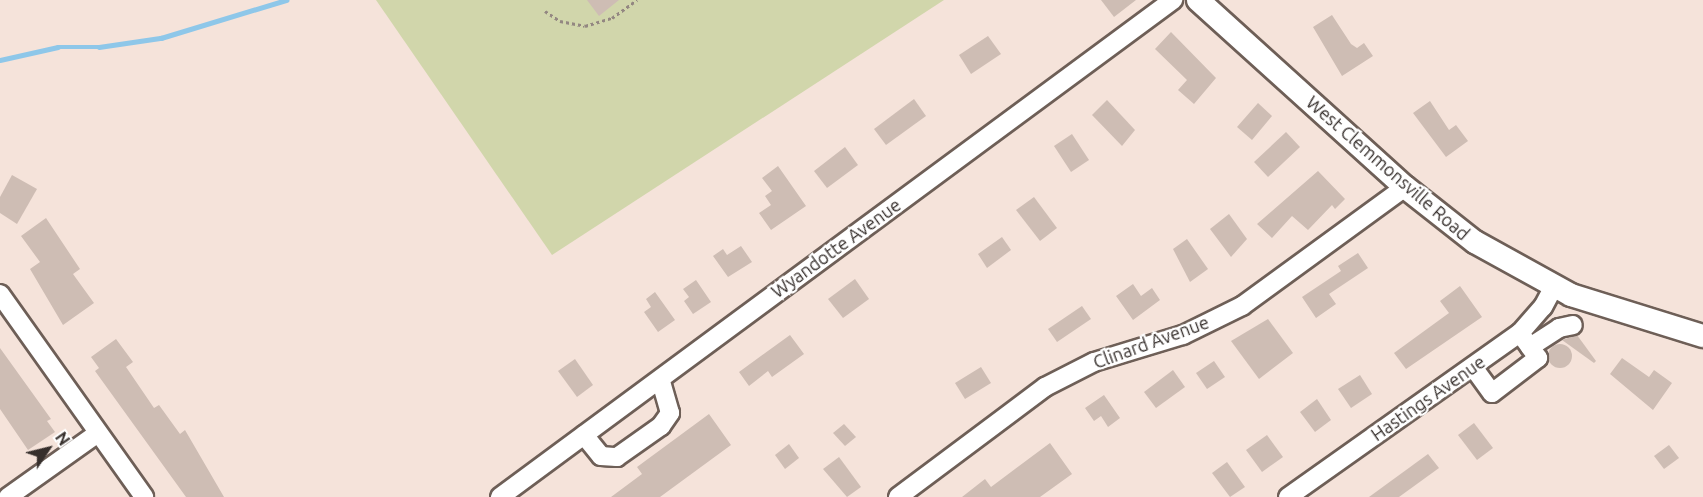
<!DOCTYPE html>
<style>
body{margin:0}
#map{position:relative;width:1703px;height:497px;overflow:hidden;background:#f5e3da;font-family:Ubuntu,sans-serif}
div>[style]{position:absolute}
[style*='--x']{left:calc(var(--x)*1px);top:calc(var(--y)*1px);width:calc(var(--w)*1px);rotate:calc(var(--a)*1deg)}
.green>*{inset:0;background:#d1d6ab}
.stream>*{height:4.5px;margin:-2.25px;padding:0 2.25px;transform-origin:2.25px;border-radius:2.25px;background:#8ec7e9}
.building>*{inset:0;background:#cebdb4}
.round{border-radius:50%}
.path>*{height:3px;margin-top:-1.5px;transform-origin:0;background:repeating-linear-gradient(90deg,#938781 0 3px,transparent 0 6px)}
.roads{filter:drop-shadow(2px 0 #6e5f57) drop-shadow(-2px 0 #6e5f57) drop-shadow(0 2px #6e5f57) drop-shadow(0 -2px #6e5f57)}
.minor>*{height:18px;margin:-9px;padding:0 9px;transform-origin:9px;border-radius:9px;background:#fff}
.major>*{height:22px;margin:-11px;padding:0 11px;transform-origin:11px;border-radius:11px;background:#fff}
span{translate:-50% -50%;white-space:nowrap;text-align:center;line-height:1.15;-webkit-text-stroke:4.5px #fff;paint-order:stroke}
.street-label{font-size:18px;color:#362f2c}
.north{position:absolute;left:18px;top:419px;width:60px;height:60px;-webkit-text-stroke:4px #fff;paint-order:stroke;rotate:55deg;font-size:16px;font-weight:700;line-height:24px;text-align:center;color:#362f2c}
.north::after{content:'';display:block;margin:auto;width:21px;height:27px;background:#362f2c;clip-path:polygon(50% 0,100% 100%,50% 72%,0 100%)}
</style>
<div id="map">
<div class="green">
<i style="clip-path:polygon(376px 0,944px 0,552px 255px)"></i>
</div>
<div class="stream">
<i style="--x:0;--y:60;--w:59;--a:-12.6"></i>
<i style="--x:58;--y:47;--w:41;--a:0"></i>
<i style="--x:99;--y:47;--w:63;--a:-8.3"></i>
<i style="--x:161;--y:38;--w:131;--a:-16.9"></i>
</div>
<div class="building">
<i style="clip-path:polygon(587px 0,619px 0,599px 16px)"></i>
<i style="clip-path:polygon(1101px 0,1136px 0,1114px 17px)"></i>
<i style="clip-path:polygon(1332px 15px,1351px 44px,1357px 48px,1364px 43px,1373px 56px,1342px 76px,1313px 27px)"></i>
<i style="clip-path:polygon(1171px 32px,1216px 78px,1194px 104px,1178px 90px,1187px 80px,1155px 49px)"></i>
<i style="clip-path:polygon(988px 36px,1001px 54px,971px 74px,959px 55px)"></i>
<i style="clip-path:polygon(914px 99px,926px 116px,886px 145px,874px 129px)"></i>
<i style="clip-path:polygon(1107px 100px,1135px 130px,1122px 146px,1092px 115px)"></i>
<i style="clip-path:polygon(1430px 101px,1449px 130px,1456px 125px,1468px 141px,1446px 157px,1413px 113px)"></i>
<i style="clip-path:polygon(1258px 103px,1272px 116px,1252px 140px,1237px 127px)"></i>
<i style="clip-path:polygon(1286px 132px,1300px 147px,1268px 177px,1254px 162px)"></i>
<i style="clip-path:polygon(1072px 134px,1089px 160px,1071px 172px,1054px 146px)"></i>
<i style="clip-path:polygon(845px 147px,858px 165px,827px 188px,814px 171px)"></i>
<i style="clip-path:polygon(778px 166px,806px 206px,771px 230px,759px 213px,771px 205px,765px 196px,772px 191px,762px 178px)"></i>
<i style="clip-path:polygon(1318px 171px,1345px 199px,1335px 209px,1332px 205px,1308px 230px,1292px 216px,1272px 238px,1257px 224px)"></i>
<i style="clip-path:polygon(12px 175px,37px 189px,17px 224px,0 213px,0 197px)"></i>
<i style="clip-path:polygon(1034px 197px,1057px 228px,1040px 241px,1016px 210px)"></i>
<i style="clip-path:polygon(1229px 214px,1247px 239px,1231px 257px,1210px 229px)"></i>
<i style="clip-path:polygon(46px 218px,80px 269px,73px 274px,94px 303px,63px 325px,30px 269px,40px 262px,21px 236px)"></i>
<i style="clip-path:polygon(1002px 237px,1011px 250px,987px 268px,978px 254px)"></i>
<i style="clip-path:polygon(1187px 239px,1208px 269px,1190px 282px,1173px 249px)"></i>
<i style="clip-path:polygon(741px 246px,752px 262px,728px 277px,713px 256px,723px 249px,727px 255px)"></i>
<i style="clip-path:polygon(1358px 253px,1368px 268px,1329px 294px,1336px 304px,1316px 318px,1302px 297px,1341px 271px,1338px 266px)"></i>
<i style="clip-path:polygon(855px 279px,869px 299px,843px 318px,828px 299px)"></i>
<i style="clip-path:polygon(696px 280px,711px 302px,693px 314px,684px 301px,689px 297px,683px 289px)"></i>
<i style="clip-path:polygon(1133px 284px,1141px 296px,1152px 288px,1160px 300px,1133px 320px,1116px 296px)"></i>
<i style="clip-path:polygon(1460px 286px,1482px 317px,1406px 369px,1394px 353px,1449px 313px,1440px 301px)"></i>
<i style="clip-path:polygon(655px 292px,675px 320px,658px 332px,644px 312px,651px 307px,646px 299px)"></i>
<i style="clip-path:polygon(1082px 306px,1091px 319px,1057px 342px,1048px 329px)"></i>
<i style="clip-path:polygon(1268px 319px,1293px 353px,1259px 379px,1231px 341px)"></i>
<i style="clip-path:polygon(790px 335px,804px 354px,772px 377px,768px 371px,749px 386px,739px 372px)"></i>
<i style="clip-path:polygon(1577px 335px,1596px 361px,1594px 363px,1562px 340px)"></i>
<i style="clip-path:polygon(116px 339px,133px 362px,126px 367px,154px 408px,159px 405px,180px 434px,185px 430px,224px 497px,186px 497px,95px 371px,99px 368px,91px 357px)"></i>
<i class="round" style="left:1548px;top:344px;width:24px;height:24px"></i>
<i style="clip-path:polygon(0 348px,51px 419px,47px 421px,55px 432px,28px 450px,0 409px)"></i>
<i style="clip-path:polygon(1622px 358px,1649px 377px,1654px 370px,1672px 383px,1653px 410px,1610px 374px)"></i>
<i style="clip-path:polygon(575px 359px,593px 385px,577px 397px,558px 371px)"></i>
<i style="clip-path:polygon(1214px 361px,1225px 377px,1207px 389px,1196px 373px)"></i>
<i style="clip-path:polygon(981px 367px,991px 383px,965px 399px,955px 383px)"></i>
<i style="clip-path:polygon(1173px 370px,1185px 387px,1156px 408px,1144px 392px)"></i>
<i style="clip-path:polygon(1360px 375px,1372px 394px,1351px 408px,1338px 389px)"></i>
<i style="clip-path:polygon(1104px 395px,1120px 418px,1108px 427px,1101px 416px,1094px 421px,1085px 408px)"></i>
<i style="clip-path:polygon(1317px 399px,1331px 420px,1315px 432px,1300px 412px)"></i>
<i style="clip-path:polygon(709px 414px,731px 445px,660px 497px,611px 497px,642px 474px,637px 467px)"></i>
<i style="clip-path:polygon(1474px 423px,1493px 448px,1477px 460px,1458px 435px)"></i>
<i style="clip-path:polygon(844px 424px,856px 437px,845px 446px,833px 433px)"></i>
<i style="clip-path:polygon(1267px 435px,1283px 457px,1262px 472px,1246px 450px)"></i>
<i style="clip-path:polygon(1050px 443px,1072px 474px,1040px 497px,962px 497px,985px 479px,991px 487px)"></i>
<i style="clip-path:polygon(789px 444px,799px 458px,785px 469px,775px 455px)"></i>
<i style="clip-path:polygon(1669px 445px,1679px 458px,1664px 469px,1654px 456px)"></i>
<i style="clip-path:polygon(1428px 454px,1439px 468px,1399px 497px,1369px 497px)"></i>
<i style="clip-path:polygon(839px 457px,861px 487px,847px 497px,823px 469px)"></i>
<i style="clip-path:polygon(1227px 462px,1245px 487px,1230px 497px,1212px 473px)"></i>
</div>
<div class="path">
<i style="--x:545;--y:11;--w:18;--a:34"></i>
<i style="--x:560;--y:21;--w:25;--a:11"></i>
<i style="--x:585;--y:26;--w:28;--a:-17"></i>
<i style="--x:612;--y:18;--w:31;--a:-36"></i>
</div>
<div class="roads">
<div class="minor">
<i style="--x:0;--y:294;--w:249;--a:54.6"></i>
<i style="--x:1530;--y:347;--w:35;--a:-33"></i>
<i style="--x:1559;--y:328;--w:14;--a:-12"></i>
<i style="--x:1473;--y:367;--w:32;--a:54"></i>
<i style="--x:1492;--y:393;--w:58;--a:-37.3"></i>
<i style="--x:1538;--y:358;--w:31;--a:-126"></i>
<i style="--x:584;--y:435;--w:27;--a:51"></i>
<i style="--x:601;--y:456;--w:16;--a:4"></i>
<i style="--x:617;--y:457;--w:54;--a:-35.2"></i>
<i style="--x:661;--y:426;--w:16;--a:-55"></i>
<i style="--x:670;--y:413;--w:35;--a:-106"></i>
<i style="--x:8;--y:497;--w:110;--a:-35.4"></i>
<i style="--x:500;--y:497;--w:837;--a:-36.45"></i>
<i style="--x:898;--y:497;--w:184;--a:-36.8"></i>
<i style="--x:1045;--y:387;--w:55;--a:-27"></i>
<i style="--x:1094;--y:362;--w:93;--a:-16.9"></i>
<i style="--x:1183;--y:335;--w:66;--a:-26.2"></i>
<i style="--x:1242;--y:306;--w:202;--a:-36.1"></i>
<i style="--x:1288;--y:497;--w:284;--a:-35.3"></i>
<i style="--x:1520;--y:333;--w:35;--a:-49"></i>
<i style="--x:1543;--y:307;--w:24;--a:-62"></i>
</div>
<div class="major">
<i style="--x:1198;--y:0;--w:279;--a:42.1"></i>
<i style="--x:1405;--y:187;--w:89;--a:38.2"></i>
<i style="--x:1475;--y:242;--w:110;--a:28.9"></i>
<i style="--x:1571;--y:295;--w:138;--a:17.3"></i>
</div>
</div>
<div class="street-label">
<span style="left:1388px;top:168px;rotate:41deg">West Clemmonsville Road</span>
<span style="left:836px;top:248px;rotate:-36deg">Wyandotte Avenue</span>
<span style="left:1151px;top:342px;rotate:-20deg">Clinard Avenue</span>
<span style="left:1428px;top:398px;rotate:-35deg">Hastings Avenue</span>
</div>
<div class="north">N</div>
</div>
